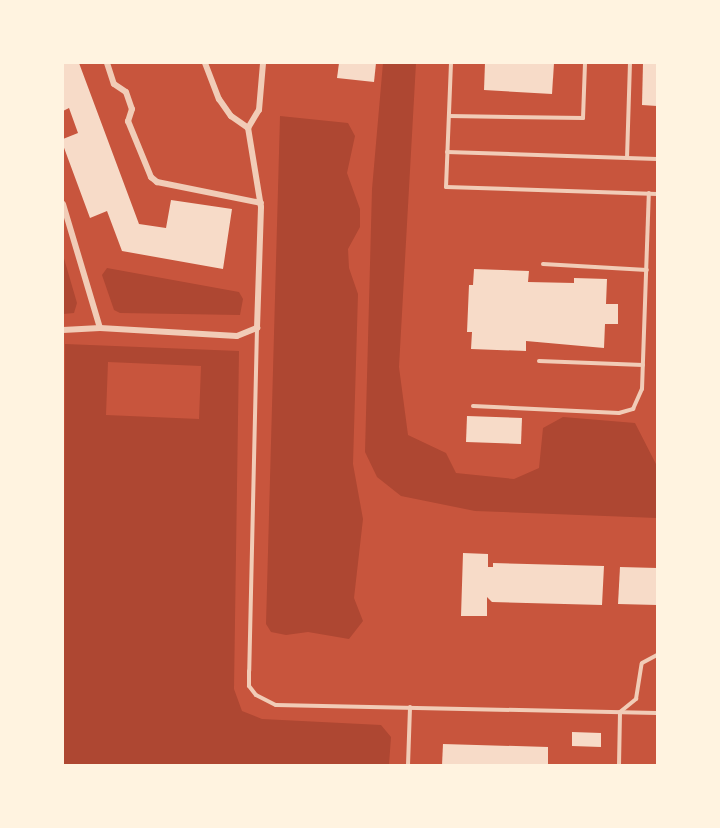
<!DOCTYPE html>
<style>
body{margin:0}
#map{position:relative;width:720px;height:828px;overflow:hidden;background:#c8553d;font-family:"Open Sans",sans-serif}
div>[style]{position:absolute}
[style*='--x']{left:calc(var(--x)*1px);top:calc(var(--y)*1px);width:calc(var(--w)*1px);rotate:calc(var(--a)*1deg)}
.green>*{inset:0;background:#ae4732}
.building>*{inset:0;background:#f7dbc8}
.service>*{height:4px;margin:-2px;padding:0 2px;transform-origin:2px;border-radius:2px;background:#f1ccb7}
.minor>*{height:6px;margin:-3px;padding:0 3px;transform-origin:3px;border-radius:3px;background:#f1ccb7}
span{translate:-50% -50%;white-space:nowrap;text-align:center;line-height:1.15;-webkit-text-stroke:6px #fff3e0;paint-order:stroke}
.frame{position:absolute;inset:0;border:64px solid #fff3e0;pointer-events:none}
</style>
<div id="map">
<div class="green">
<i style="clip-path:polygon(383px 63px,416px 63px,399px 367px,408px 435px,446px 453px,456px 473px,514px 479px,539px 468px,543px 428px,563px 417px,635px 423px,657px 466px,657px 518px,475px 511px,401px 496px,377px 477px,365px 452px,372px 189px)"></i>
<i style="clip-path:polygon(280px 116px,348px 123px,355px 136px,347px 173px,360px 209px,360px 227px,348px 249px,349px 268px,358px 294px,353px 464px,363px 519px,354px 598px,363px 621px,349px 639px,308px 632px,286px 635px,271px 632px,266px 624px)"></i>
<i style="clip-path:polygon(63px 255px,77px 303px,74px 313px,63px 314px)"></i>
<i style="clip-path:polygon(107px 268px,239px 292px,243px 299px,240px 315px,120px 313px,114px 310px,102px 275px)"></i>
<i style="clip-path:polygon(evenodd,65px 344px,239px 351px,234px 689px,242px 711px,262px 719px,381px 725px,391px 737px,389px 765px,63px 765px,65px 344px,108px 362px,201px 366px,199px 419px,106px 415px,108px 362px)"></i>
</div>
<div class="building">
<i style="clip-path:polygon(63px 63px,79px 63px,139px 224px,166px 228px,171px 200px,232px 209px,223px 269px,122px 251px,107px 211px,90px 218px,63px 145px,63px 139px,78px 133px,69px 108px,63px 111px)"></i>
<i style="clip-path:polygon(339px 63px,376px 63px,374px 82px,337px 78px)"></i>
<i style="clip-path:polygon(485px 63px,554px 63px,552px 94px,484px 90px)"></i>
<i style="clip-path:polygon(643px 63px,657px 63px,657px 106px,642px 105px)"></i>
<i style="clip-path:polygon(474px 269px,529px 271px,528px 282px,574px 283px,574px 278px,607px 279px,606px 304px,618px 304px,618px 324px,605px 324px,604px 348px,526px 341px,526px 351px,471px 349px,472px 332px,467px 332px,469px 285px,473px 285px)"></i>
<i style="clip-path:polygon(467px 416px,522px 418px,521px 444px,466px 442px)"></i>
<i style="clip-path:polygon(463px 553px,488px 554px,488px 567px,493px 567px,493px 563px,604px 566px,602px 605px,492px 602px,487px 597px,487px 616px,461px 616px)"></i>
<i style="clip-path:polygon(620px 567px,657px 568px,657px 605px,618px 604px)"></i>
<i style="clip-path:polygon(572px 732px,601px 733px,601px 747px,572px 746px)"></i>
<i style="clip-path:polygon(443px 744px,548px 747px,548px 765px,442px 765px)"></i>
</div>
<div class="service">
<i style="--x:451;--y:63;--w:124;--a:92.3"></i>
<i style="--x:446;--y:187;--w:211;--a:1.9"></i>
<i style="--x:449;--y:116;--w:134;--a:0.9"></i>
<i style="--x:583;--y:118;--w:55;--a:-87.9"></i>
<i style="--x:447;--y:152;--w:210;--a:1.9"></i>
<i style="--x:627;--y:158;--w:95;--a:-88.2"></i>
<i style="--x:543;--y:264;--w:104;--a:3.3"></i>
<i style="--x:257;--y:328;--w:343;--a:91.3"></i>
<i style="--x:249;--y:671;--w:15;--a:90"></i>
<i style="--x:249;--y:686;--w:11;--a:52"></i>
<i style="--x:256;--y:695;--w:22;--a:27"></i>
<i style="--x:276;--y:705;--w:381;--a:1.2"></i>
<i style="--x:539;--y:361;--w:104;--a:2.2"></i>
<i style="--x:473;--y:406;--w:146;--a:2.7"></i>
<i style="--x:619;--y:413;--w:15;--a:-16"></i>
<i style="--x:633;--y:409;--w:22;--a:-66"></i>
<i style="--x:642;--y:389;--w:196;--a:-88"></i>
<i style="--x:408;--y:765;--w:58;--a:-88"></i>
<i style="--x:619;--y:765;--w:53;--a:-88.9"></i>
<i style="--x:620;--y:712;--w:21;--a:-39"></i>
<i style="--x:636;--y:699;--w:36;--a:-81"></i>
<i style="--x:642;--y:663;--w:17;--a:-28"></i>
</div>
<div class="minor">
<i style="--x:107;--y:63;--w:22;--a:72"></i>
<i style="--x:114;--y:84;--w:14;--a:34"></i>
<i style="--x:126;--y:92;--w:18;--a:71"></i>
<i style="--x:132;--y:109;--w:13;--a:108"></i>
<i style="--x:128;--y:121;--w:61;--a:67.7"></i>
<i style="--x:151;--y:177;--w:8;--a:40"></i>
<i style="--x:157;--y:182;--w:106;--a:11.4"></i>
<i style="--x:205;--y:63;--w:39;--a:69"></i>
<i style="--x:219;--y:99;--w:21;--a:55"></i>
<i style="--x:231;--y:116;--w:21;--a:35"></i>
<i style="--x:63;--y:204;--w:129;--a:73.4"></i>
<i style="--x:63;--y:330;--w:37;--a:-3"></i>
<i style="--x:100;--y:328;--w:137;--a:3.3"></i>
<i style="--x:237;--y:336;--w:22;--a:-22"></i>
<i style="--x:257;--y:328;--w:121;--a:-88.1"></i>
<i style="--x:261;--y:207;--w:80;--a:-99.3"></i>
<i style="--x:248;--y:128;--w:21;--a:-59"></i>
<i style="--x:259;--y:110;--w:47;--a:-85.1"></i>
</div>
<div class="frame"></div>
</div>
